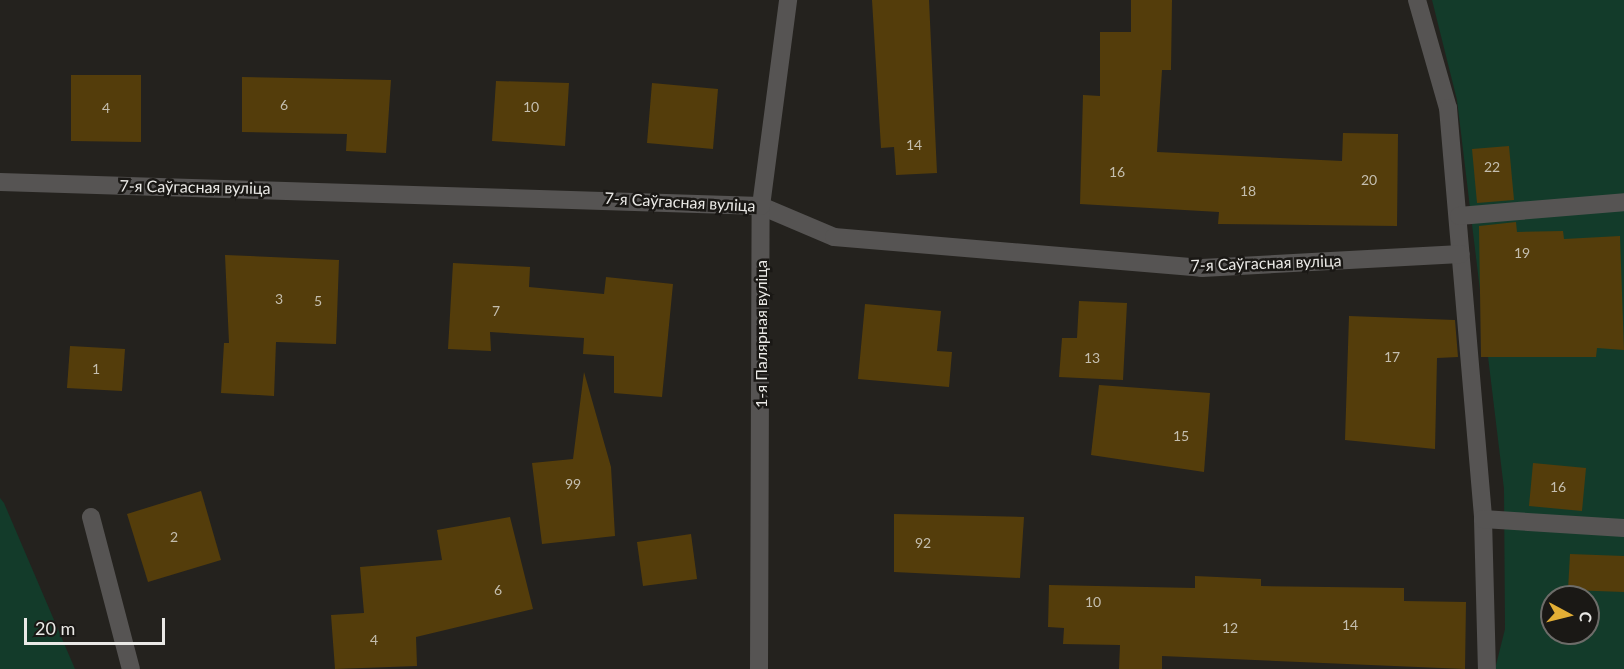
<!DOCTYPE html>
<meta charset="utf-8">
<style>
body{margin:0}
#map{position:relative;width:1624px;height:669px;overflow:hidden;background:#24221e;font-family:Lato,sans-serif}
div>[style]{position:absolute}
[style*='--x']{left:calc(var(--x)*1px);top:calc(var(--y)*1px);width:calc(var(--w)*1px);rotate:calc(var(--a)*1deg)}
.green>*{inset:0;background:#133b2a}
.building>*{inset:0;background:#543d0b}
.minor>*{height:18px;margin:-9px;padding:0 9px;transform-origin:9px;border-radius:9px;background:#565453}
span{translate:-50% -50%;white-space:nowrap;text-align:center;line-height:1.15;-webkit-text-stroke:5px #1a1815;paint-order:stroke}
.number-label{font-size:14px;color:#c4beaf}
.number-label span{-webkit-text-stroke-width:0}
.street-label{font-size:16px;color:#eae9e6}
.north{position:absolute;left:1540px;top:585px;width:60px;height:60px;box-sizing:border-box;background:#1a1815;border:2px solid #6d6c69;border-radius:50%;rotate:97deg;font-size:16px;font-weight:700;line-height:24px;text-align:center;color:#eae9e6}
.north::after{content:'';display:block;margin:auto;width:21px;height:27px;background:#e3ae35;clip-path:polygon(50% 0,100% 100%,50% 72%,0 100%)}
.scale{position:absolute;left:24px;top:618px;width:141px;height:27px;box-sizing:border-box;border:3px solid #eae9e6;border-top:0;padding-left:8px;font-size:18px;line-height:21px;white-space:nowrap;color:#eae9e6;-webkit-text-stroke:4px #1a1815;paint-order:stroke}
</style>
<div id="map">
<div class="green">
<i style="clip-path:polygon(evenodd,1432px 0,1624px 0,1624px 669px,1495px 669px,1505px 629px,1504px 489px,1457px 100px,1432px 0,1552px 597px,1588px 597px,1588px 633px,1552px 633px,1552px 597px)"></i>
<i style="clip-path:polygon(0 498px,4px 503px,75px 669px,0 669px)"></i>
</div>
<div class="building">
<i style="clip-path:polygon(872px 0,929px 0,937px 173px,896px 175px,894px 147px,881px 148px)"></i>
<i style="clip-path:polygon(1131px 0,1172px 0,1171px 70px,1162px 70px,1157px 152px,1342px 161px,1343px 133px,1398px 134px,1397px 226px,1218px 224px,1219px 212px,1080px 204px,1083px 95px,1100px 96px,1100px 32px,1131px 32px)"></i>
<i style="clip-path:polygon(71px 75px,141px 75px,141px 142px,71px 141px)"></i>
<i style="clip-path:polygon(242px 77px,391px 80px,386px 153px,346px 151px,347px 134px,242px 132px)"></i>
<i style="clip-path:polygon(496px 81px,569px 83px,565px 146px,492px 141px)"></i>
<i style="clip-path:polygon(652px 83px,718px 89px,713px 149px,647px 143px)"></i>
<i style="clip-path:polygon(1509px 146px,1514px 200px,1477px 203px,1472px 149px)"></i>
<i style="clip-path:polygon(1516px 222px,1517px 232px,1563px 231px,1564px 239px,1620px 236px,1624px 350px,1597px 348px,1596px 357px,1481px 357px,1479px 226px)"></i>
<i style="clip-path:polygon(225px 255px,339px 260px,336px 344px,276px 342px,274px 396px,221px 393px,224px 343px,229px 343px)"></i>
<i style="clip-path:polygon(453px 263px,530px 267px,529px 287px,604px 294px,606px 277px,673px 284px,662px 397px,614px 393px,614px 356px,583px 354px,584px 338px,490px 332px,491px 351px,448px 349px)"></i>
<i style="clip-path:polygon(1079px 301px,1127px 303px,1123px 380px,1059px 377px,1062px 338px,1077px 338px)"></i>
<i style="clip-path:polygon(865px 304px,941px 311px,937px 351px,952px 352px,949px 387px,858px 379px)"></i>
<i style="clip-path:polygon(1349px 316px,1455px 320px,1458px 357px,1437px 358px,1435px 449px,1345px 440px)"></i>
<i style="clip-path:polygon(70px 346px,125px 349px,122px 391px,67px 388px)"></i>
<i style="clip-path:polygon(584px 372px,611px 467px,615px 536px,542px 544px,532px 463px,573px 459px)"></i>
<i style="clip-path:polygon(1099px 385px,1210px 393px,1204px 472px,1091px 455px)"></i>
<i style="clip-path:polygon(1533px 463px,1586px 468px,1582px 511px,1529px 506px)"></i>
<i style="clip-path:polygon(201px 491px,221px 560px,148px 582px,127px 514px)"></i>
<i style="clip-path:polygon(894px 514px,1024px 517px,1020px 578px,894px 572px)"></i>
<i style="clip-path:polygon(510px 517px,533px 609px,416px 637px,417px 666px,335px 669px,331px 615px,364px 613px,360px 567px,442px 560px,437px 530px)"></i>
<i style="clip-path:polygon(691px 534px,697px 579px,643px 586px,637px 542px)"></i>
<i style="clip-path:polygon(1570px 554px,1624px 556px,1624px 592px,1568px 590px)"></i>
<i style="clip-path:polygon(1195px 576px,1261px 579px,1261px 586px,1404px 588px,1404px 601px,1466px 602px,1465px 669px,1162px 656px,1162px 669px,1119px 669px,1120px 645px,1063px 644px,1064px 628px,1048px 627px,1049px 585px,1195px 588px)"></i>
</div>
<div class="minor">
<i style="--x:1417;--y:0;--w:112;--a:74"></i>
<i style="--x:1448;--y:108;--w:412;--a:85.1"></i>
<i style="--x:1483;--y:519;--w:150;--a:88.5"></i>
<i style="--x:0;--y:182;--w:761;--a:1.81"></i>
<i style="--x:761;--y:206;--w:79;--a:23"></i>
<i style="--x:834;--y:237;--w:369;--a:4.8"></i>
<i style="--x:1202;--y:268;--w:259;--a:-3.1"></i>
<i style="--x:1459;--y:216;--w:166;--a:-4.8"></i>
<i style="--x:91;--y:517;--w:157;--a:75.3"></i>
<i style="--x:1483;--y:519;--w:141;--a:3.7"></i>
<i style="--x:759;--y:669;--w:463;--a:-89.8"></i>
<i style="--x:761;--y:206;--w:208;--a:-82.5"></i>
</div>
<div class="number-label">
<span style="left:284px;top:105px">6</span>
<span style="left:531px;top:107px">10</span>
<span style="left:106px;top:108px">4</span>
<span style="left:914px;top:145px">14</span>
<span style="left:1492px;top:167px">22</span>
<span style="left:1117px;top:172px">16</span>
<span style="left:1369px;top:180px">20</span>
<span style="left:1248px;top:191px">18</span>
<span style="left:1522px;top:253px">19</span>
<span style="left:279px;top:299px">3</span>
<span style="left:318px;top:301px">5</span>
<span style="left:496px;top:311px">7</span>
<span style="left:1392px;top:357px">17</span>
<span style="left:1092px;top:358px">13</span>
<span style="left:96px;top:369px">1</span>
<span style="left:1181px;top:436px">15</span>
<span style="left:573px;top:484px">99</span>
<span style="left:1558px;top:487px">16</span>
<span style="left:174px;top:537px">2</span>
<span style="left:923px;top:543px">92</span>
<span style="left:498px;top:590px">6</span>
<span style="left:1093px;top:602px">10</span>
<span style="left:1350px;top:625px">14</span>
<span style="left:1230px;top:628px">12</span>
<span style="left:374px;top:640px">4</span>
</div>
<div class="street-label">
<span style="left:195px;top:187px;rotate:1deg">7-я Саўгасная вуліца</span>
<span style="left:680px;top:202px;rotate:3deg">7-я Саўгасная вуліца</span>
<span style="left:1266px;top:263px;rotate:-2deg">7-я Саўгасная вуліца</span>
<span style="left:761px;top:334px;rotate:-90deg">1-я Палярная вуліца</span>
</div>
<div class="north">С</div>
<div class="scale">20 m</div>
</div>
